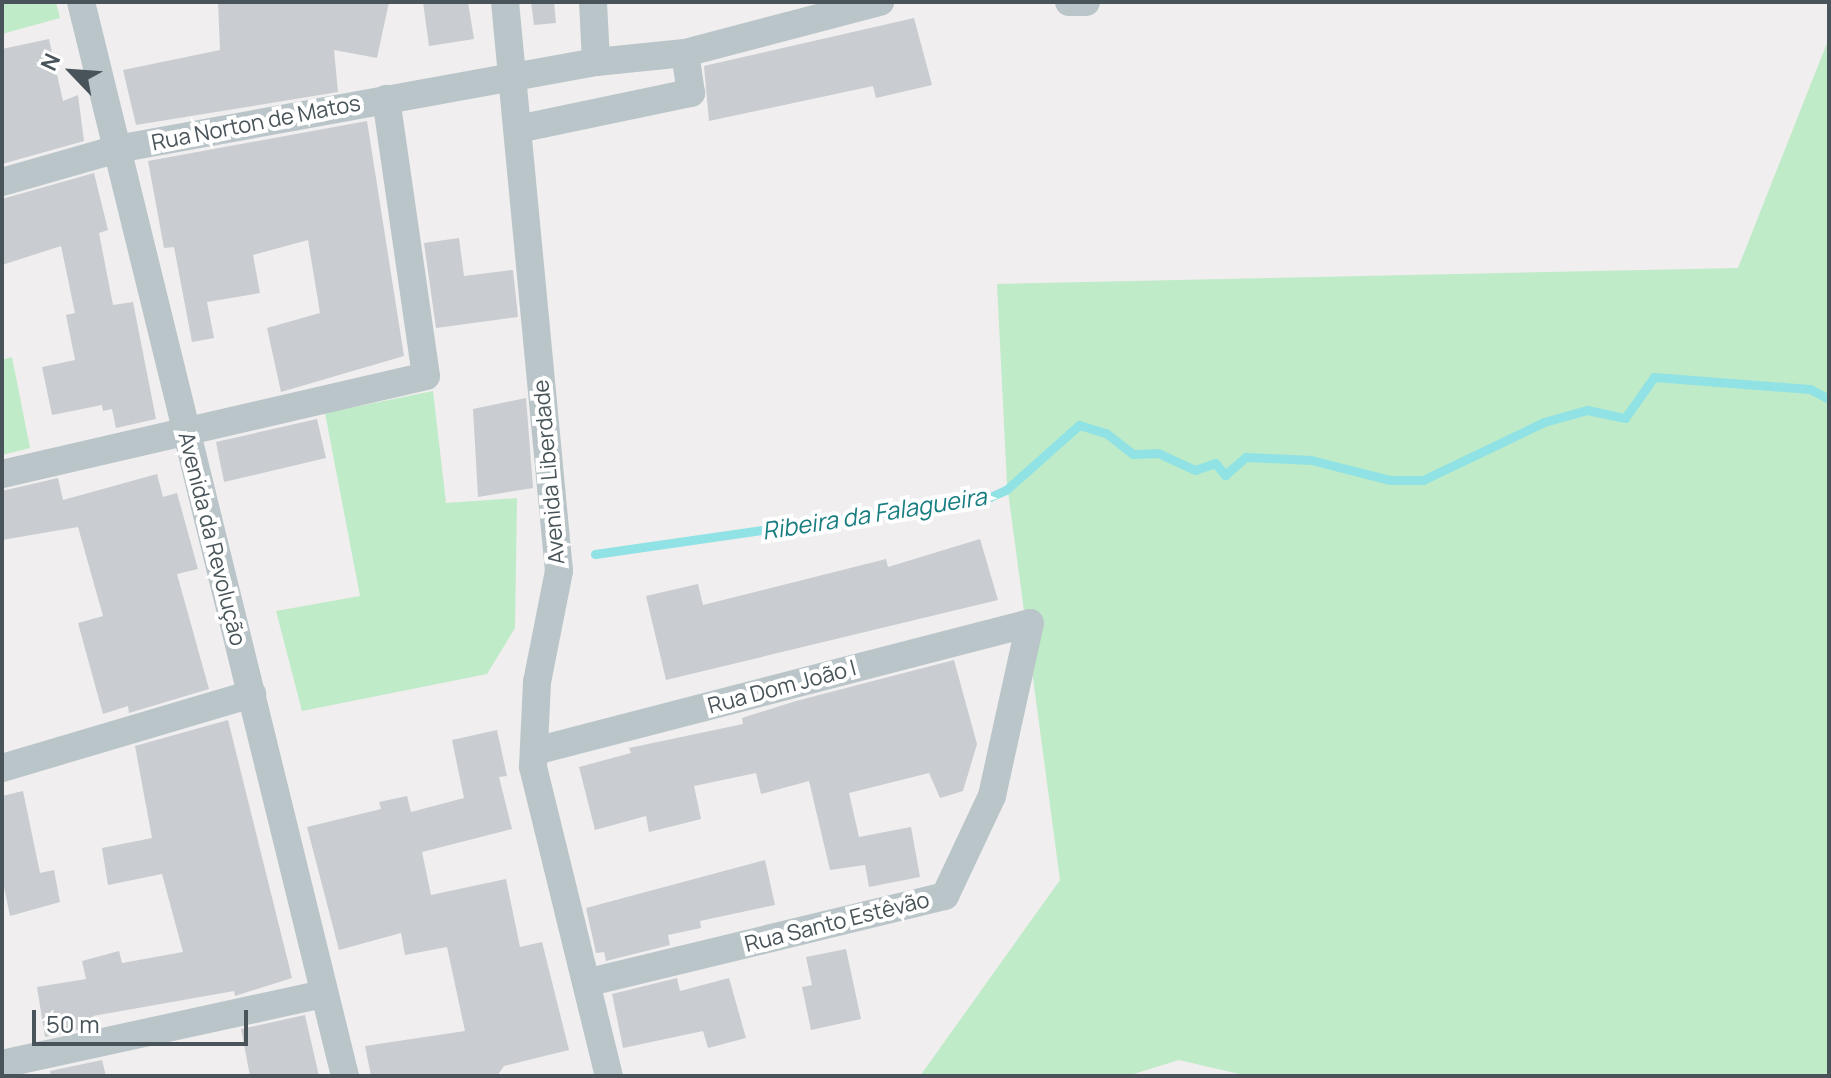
<!DOCTYPE html>
<meta charset="utf-8">
<style>
body{margin:0}
#map{position:relative;width:1831px;height:1078px;overflow:hidden;background:#f0eeee;font-family:Manrope,sans-serif}
div>[style]{position:absolute}
[style*='--x']{left:calc(var(--x)*1px);top:calc(var(--y)*1px);width:calc(var(--w)*1px);rotate:calc(var(--a)*1deg)}
.green>*{inset:0;background:#bfebc8}
.stream>*{height:9px;margin:-4.5px;padding:0 4.5px;transform-origin:4.5px;border-radius:4.5px;background:#90e2e4}
.building>*{inset:0;background:#c9ccd0}
.minor>*{height:28px;margin:-14px;padding:0 14px;transform-origin:14px;border-radius:14px;background:#bac5c9}
span{translate:-50% -50%;white-space:nowrap;text-align:center;line-height:1.15;-webkit-text-stroke:8px #fff;paint-order:stroke}
.street-label{font-size:22px;color:#485459}
.water-label{font-size:24px;color:#177d80;font-style:italic}
.frame{position:absolute;inset:0;border:4px solid #485459;pointer-events:none}
.north{position:absolute;left:32px;top:32px;width:80px;height:80px;-webkit-text-stroke:6px #fff;paint-order:stroke;rotate:295deg;font-size:22px;font-weight:700;line-height:32px;text-align:center;color:#485459}
.north::after{content:'';display:block;margin:auto;width:28px;height:36px;background:#485459;clip-path:polygon(50% 0,100% 100%,50% 72%,0 100%)}
.scale{position:absolute;left:32px;top:1010px;width:216px;height:36px;box-sizing:border-box;border:4px solid #485459;border-top:0;padding-left:10px;font-size:24px;line-height:28px;white-space:nowrap;color:#485459;-webkit-text-stroke:6px #fff;paint-order:stroke}
</style>
<div id="map">
<div class="green">
<i style="clip-path:polygon(2px 2px,56px 2px,60px 18px,2px 34px)"></i>
<i style="clip-path:polygon(1829px 38px,1829px 1076px,1248px 1076px,1179px 1060px,1127px 1076px,920px 1076px,1060px 880px,1007px 484px,997px 284px,1738px 268px)"></i>
<i style="clip-path:polygon(12px 357px,30px 448px,2px 455px,2px 360px)"></i>
<i style="clip-path:polygon(433px 391px,446px 503px,517px 498px,515px 628px,487px 674px,302px 711px,276px 611px,360px 596px,325px 413px)"></i>
</div>
<div class="stream">
<i style="--x:595;--y:554;--w:399;--a:-8.2"></i>
<i style="--x:990;--y:497;--w:17;--a:-24"></i>
<i style="--x:1006;--y:490;--w:98;--a:-41.7"></i>
<i style="--x:1079;--y:425;--w:28;--a:17"></i>
<i style="--x:1106;--y:433;--w:34;--a:38"></i>
<i style="--x:1133;--y:454;--w:25;--a:-2"></i>
<i style="--x:1158;--y:453;--w:41;--a:24.7"></i>
<i style="--x:1195;--y:470;--w:21;--a:-19"></i>
<i style="--x:1215;--y:463;--w:16;--a:50"></i>
<i style="--x:1225;--y:475;--w:28;--a:-41"></i>
<i style="--x:1246;--y:457;--w:65;--a:2.6"></i>
<i style="--x:1311;--y:460;--w:81;--a:14.2"></i>
<i style="--x:1390;--y:480;--w:33;--a:0"></i>
<i style="--x:1423;--y:480;--w:134;--a:-25.6"></i>
<i style="--x:1544;--y:422;--w:45;--a:-15.6"></i>
<i style="--x:1587;--y:410;--w:39;--a:12"></i>
<i style="--x:1625;--y:418;--w:50;--a:-54.7"></i>
<i style="--x:1654;--y:377;--w:156;--a:4.4"></i>
<i style="--x:1810;--y:389;--w:21;--a:28"></i>
</div>
<div class="building">
<i style="clip-path:polygon(218px 2px,389px 2px,377px 58px,334px 50px,338px 92px,136px 125px,123px 70px,220px 50px)"></i>
<i style="clip-path:polygon(423px 2px,468px 2px,474px 39px,429px 46px)"></i>
<i style="clip-path:polygon(531px 2px,554px 2px,556px 23px,534px 25px)"></i>
<i style="clip-path:polygon(914px 18px,932px 85px,876px 98px,873px 86px,709px 121px,704px 66px)"></i>
<i style="clip-path:polygon(49px 39px,63px 101px,78px 95px,84px 141px,2px 164px,2px 49px)"></i>
<i style="clip-path:polygon(367px 121px,404px 356px,281px 392px,267px 328px,320px 313px,308px 240px,253px 255px,260px 293px,207px 302px,214px 338px,192px 342px,174px 247px,164px 248px,148px 161px)"></i>
<i style="clip-path:polygon(94px 173px,108px 230px,99px 233px,113px 305px,133px 302px,156px 419px,116px 428px,112px 409px,103px 411px,102px 405px,52px 415px,42px 367px,75px 360px,66px 315px,75px 313px,61px 246px,2px 265px,2px 199px)"></i>
<i style="clip-path:polygon(459px 238px,464px 276px,513px 270px,518px 317px,436px 328px,424px 243px)"></i>
<i style="clip-path:polygon(526px 398px,533px 488px,478px 497px,473px 409px)"></i>
<i style="clip-path:polygon(317px 419px,326px 458px,224px 482px,216px 442px)"></i>
<i style="clip-path:polygon(157px 474px,163px 497px,177px 493px,198px 569px,177px 574px,209px 689px,129px 713px,128px 706px,103px 714px,78px 623px,103px 616px,78px 527px,2px 540px,2px 491px,58px 478px,63px 500px)"></i>
<i style="clip-path:polygon(980px 539px,998px 600px,666px 680px,646px 596px,698px 584px,703px 605px,886px 559px,888px 567px)"></i>
<i style="clip-path:polygon(954px 660px,977px 744px,963px 791px,940px 798px,929px 773px,849px 793px,859px 837px,911px 827px,920px 877px,869px 887px,865px 865px,830px 870px,809px 781px,761px 794px,756px 773px,694px 786px,701px 819px,649px 832px,646px 816px,595px 830px,579px 767px,631px 753px,629px 748px,743px 724px,742px 718px,796px 701px)"></i>
<i style="clip-path:polygon(228px 720px,292px 978px,235px 996px,234px 991px,93px 1016px,95px 1026px,45px 1037px,37px 987px,86px 979px,82px 961px,119px 951px,122px 963px,183px 952px,162px 874px,108px 885px,102px 848px,152px 838px,135px 746px)"></i>
<i style="clip-path:polygon(497px 730px,507px 776px,499px 777px,512px 829px,422px 852px,431px 895px,506px 879px,520px 947px,542px 942px,569px 1050px,504px 1066px,497px 1076px,371px 1076px,365px 1046px,465px 1031px,447px 947px,405px 955px,401px 933px,339px 950px,307px 827px,381px 809px,379px 802px,407px 796px,411px 812px,464px 798px,452px 740px)"></i>
<i style="clip-path:polygon(23px 791px,40px 873px,54px 870px,60px 902px,10px 916px,2px 877px,2px 796px)"></i>
<i style="clip-path:polygon(765px 860px,775px 905px,700px 921px,701px 928px,668px 935px,670px 945px,606px 961px,604px 952px,596px 953px,586px 908px)"></i>
<i style="clip-path:polygon(846px 949px,861px 1019px,811px 1030px,802px 987px,812px 985px,806px 957px)"></i>
<i style="clip-path:polygon(677px 978px,680px 991px,729px 978px,746px 1038px,708px 1048px,703px 1031px,623px 1048px,612px 994px)"></i>
<i style="clip-path:polygon(305px 1015px,319px 1076px,250px 1076px,241px 1029px)"></i>
<i style="clip-path:polygon(102px 1060px,106px 1076px,51px 1076px,50px 1071px)"></i>
</div>
<div class="minor">
<i style="--x:81;--y:2;--w:1106;--a:76.19"></i>
<i style="--x:505;--y:2;--w:572;--a:84.58"></i>
<i style="--x:559;--y:571;--w:113;--a:101.2"></i>
<i style="--x:537;--y:682;--w:85;--a:92.7"></i>
<i style="--x:533;--y:767;--w:318;--a:76.2"></i>
<i style="--x:593;--y:2;--w:60;--a:87.1"></i>
<i style="--x:596;--y:62;--w:89;--a:-5.8"></i>
<i style="--x:685;--y:53;--w:202;--a:-14.7"></i>
<i style="--x:1069;--y:2;--w:17;--a:0"></i>
<i style="--x:518;--y:129;--w:177;--a:-11.8"></i>
<i style="--x:691;--y:93;--w:40;--a:-98.5"></i>
<i style="--x:2;--y:182;--w:120;--a:-16"></i>
<i style="--x:117;--y:149;--w:487;--a:-10.3"></i>
<i style="--x:2;--y:474;--w:435;--a:-13"></i>
<i style="--x:426;--y:376;--w:280;--a:-98.2"></i>
<i style="--x:535;--y:751;--w:511;--a:-14.5"></i>
<i style="--x:1030;--y:623;--w:177;--a:102.4"></i>
<i style="--x:992;--y:796;--w:110;--a:115.2"></i>
<i style="--x:945;--y:896;--w:365;--a:166.4"></i>
<i style="--x:2;--y:768;--w:261;--a:-16.5"></i>
<i style="--x:2;--y:1064;--w:329;--a:-12.3"></i>
</div>
<div class="street-label">
<span style="left:256px;top:123px;rotate:-11deg">Rua Norton de Matos</span>
<span style="left:549px;top:472px;rotate:-95deg">Avenida Liberdade</span>
<span style="left:212px;top:539px;rotate:76deg">Avenida da Revolução</span>
<span style="left:782px;top:687px;rotate:-15deg">Rua Dom João I</span>
<span style="left:837px;top:922px;rotate:-14deg">Rua Santo Estêvão</span>
</div>
<div class="water-label">
<span style="left:874px;top:513px;rotate:-9deg">Ribeira da Falagueira</span>
</div>
<div class="frame"></div>
<div class="north">N</div>
<div class="scale">50 m</div>
</div>
